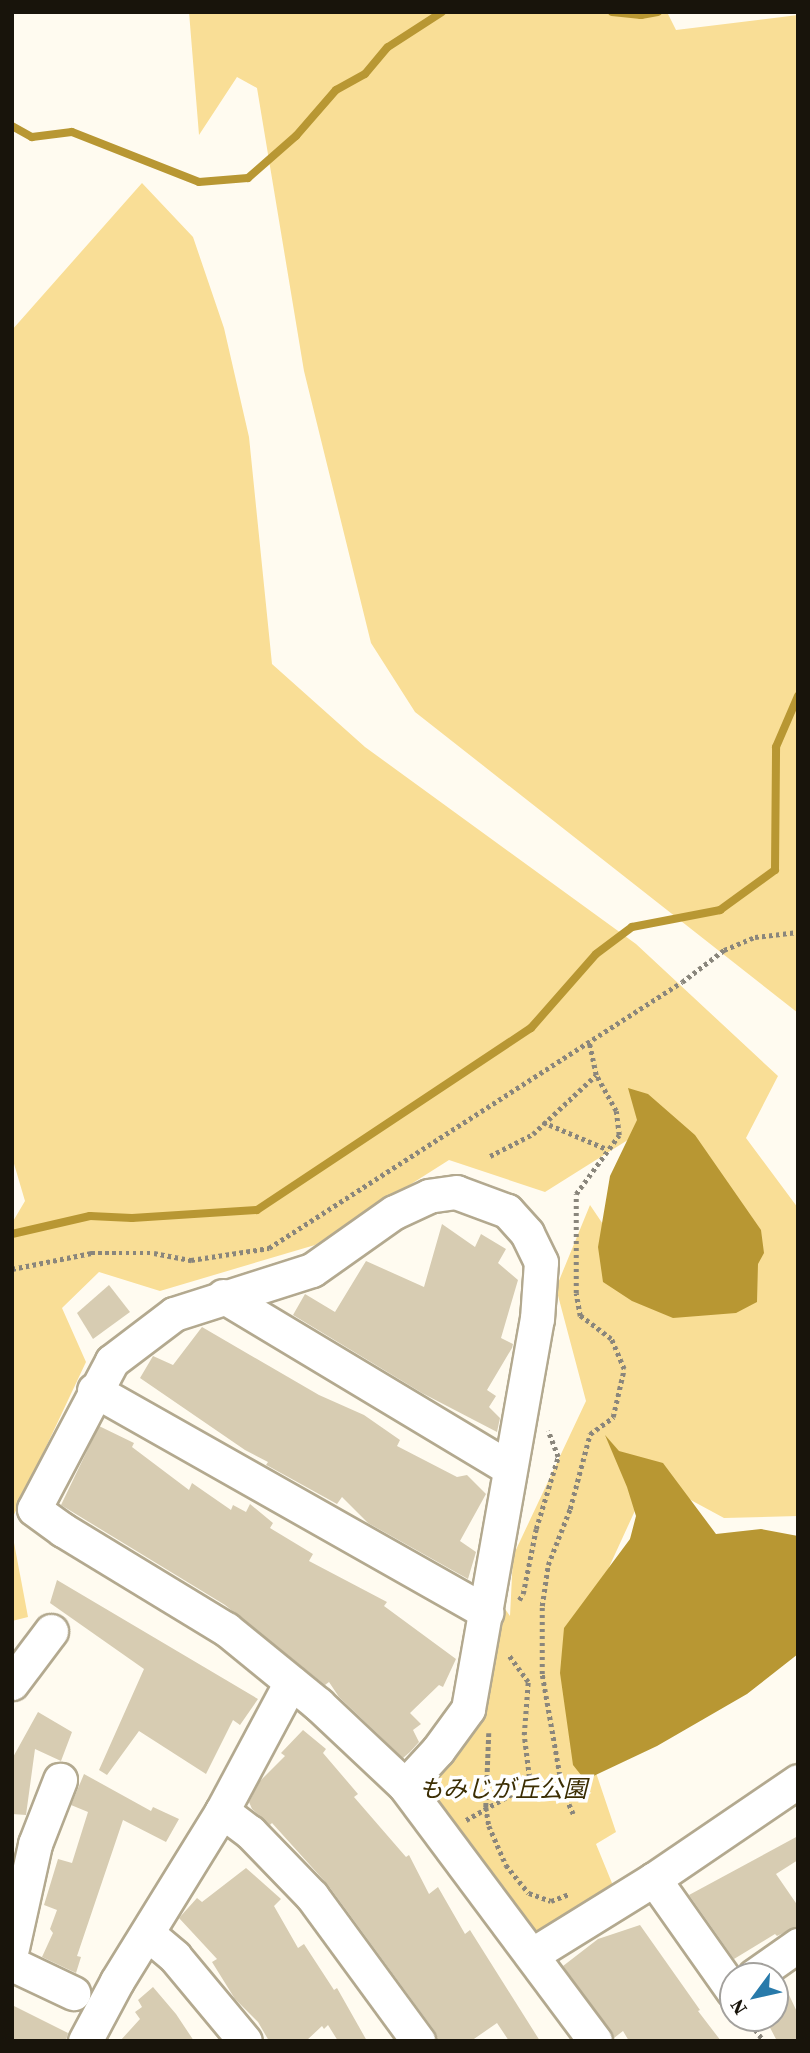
<!DOCTYPE html>
<meta charset="utf-8">
<style>
body{margin:0}
#map{position:relative;width:810px;height:2053px;overflow:hidden;background:#fffbf0;font-family:"Source Serif 4","Noto Sans JP",serif}
div>[style]{position:absolute}
[style*='--x']{left:calc(var(--x)*1px);top:calc(var(--y)*1px);width:calc(var(--w)*1px);rotate:calc(var(--a)*1deg)}
.green>*{inset:0;background:#f9de96}
.water>*{inset:0;background:#b89733}
.stream>*{height:8px;margin:-4px;padding:0 4px;transform-origin:4px;border-radius:4px;background:#b89733}
.building>*{inset:0;background:#d7ccb2}
.path>*{height:4.5px;margin-top:-2.25px;transform-origin:0;background:repeating-linear-gradient(90deg,#8a867c 0 3.5px,transparent 0 7px)}
.roads{filter:drop-shadow(2px 0 #b3a98f) drop-shadow(-2px 0 #b3a98f) drop-shadow(0 2px #b3a98f) drop-shadow(0 -2px #b3a98f)}
.minor>*{height:33px;margin:-16.5px;padding:0 16.5px;transform-origin:16.5px;border-radius:16.5px;background:#fff}
span{translate:-50% -50%;white-space:nowrap;text-align:center;line-height:1.15;-webkit-text-stroke:7px #fff;paint-order:stroke}
.park-label{font-size:24px;color:#3c2e03;font-style:italic}
.frame{position:absolute;inset:0;border:14px solid #18140b;pointer-events:none}
.north{position:absolute;left:719px;top:1962px;width:70px;height:70px;box-sizing:border-box;background:#fff;border:2px solid #a3a19d;border-radius:50%;rotate:237deg;font-size:19px;font-weight:700;line-height:28px;text-align:center;color:#18140b}
.north::after{content:'';display:block;margin:auto;width:24px;height:32px;background:#287aaa;clip-path:polygon(50% 0,100% 100%,50% 72%,0 100%)}
</style>
<div id="map">
<div class="green">
<i style="clip-path:polygon(189px 12px,667px 12px,676px 30px,798px 15px,798px 1013px,415px 712px,371px 643px,304px 371px,257px 88px,237px 77px,199px 135px)"></i>
<i style="clip-path:polygon(142px 183px,193px 237px,224px 328px,249px 437px,272px 664px,365px 747px,636px 944px,778px 1076px,746px 1138px,798px 1208px,798px 1516px,724px 1518px,650px 1478px,576px 1639px,587px 1746px,616px 1832px,596px 1844px,614px 1888px,534px 1941px,421px 1786px,481px 1714px,505px 1609px,510px 1616px,513px 1556px,586px 1401px,556px 1288px,590px 1205px,636px 1273px,658px 1121px,545px 1192px,449px 1160px,315px 1245px,160px 1291px,99px 1272px,62px 1308px,86px 1362px,12px 1519px,12px 1223px,25px 1201px,12px 1157px,12px 330px)"></i>
<i style="clip-path:polygon(12px 1532px,28px 1617px,12px 1621px)"></i>
</div>
<div class="water">
<i style="clip-path:polygon(628px 1088px,648px 1094px,695px 1135px,761px 1230px,764px 1253px,758px 1264px,757px 1302px,736px 1313px,673px 1318px,632px 1301px,603px 1282px,598px 1247px,610px 1176px,637px 1120px)"></i>
<i style="clip-path:polygon(605px 1435px,619px 1451px,663px 1463px,716px 1534px,761px 1529px,798px 1536px,798px 1654px,747px 1694px,657px 1746px,585px 1780px,573px 1765px,560px 1673px,564px 1628px,630px 1539px,636px 1516px,627px 1487px)"></i>
</div>
<div class="stream">
<i style="--x:612;--y:12;--w:29;--a:6"></i>
<i style="--x:641;--y:15;--w:17;--a:-10"></i>
<i style="--x:12;--y:126;--w:23;--a:29"></i>
<i style="--x:32;--y:137;--w:40;--a:-7.1"></i>
<i style="--x:72;--y:132;--w:136;--a:21.5"></i>
<i style="--x:199;--y:182;--w:49;--a:-4.7"></i>
<i style="--x:248;--y:178;--w:64;--a:-41.2"></i>
<i style="--x:296;--y:136;--w:61;--a:-49"></i>
<i style="--x:336;--y:90;--w:33;--a:-29"></i>
<i style="--x:365;--y:74;--w:35;--a:-50"></i>
<i style="--x:388;--y:47;--w:64;--a:-32.9"></i>
<i style="--x:12;--y:1234;--w:80;--a:-13"></i>
<i style="--x:90;--y:1216;--w:42;--a:2.7"></i>
<i style="--x:132;--y:1218;--w:125;--a:-3.7"></i>
<i style="--x:257;--y:1210;--w:329;--a:-33.6"></i>
<i style="--x:531;--y:1028;--w:98;--a:-48.7"></i>
<i style="--x:596;--y:954;--w:45;--a:-36.9"></i>
<i style="--x:632;--y:927;--w:90;--a:-10.9"></i>
<i style="--x:720;--y:910;--w:68;--a:-36"></i>
<i style="--x:775;--y:870;--w:123;--a:-89.5"></i>
<i style="--x:776;--y:747;--w:56;--a:-66.7"></i>
</div>
<div class="building">
<i style="clip-path:polygon(442px 1224px,475px 1247px,481px 1234px,506px 1249px,498px 1263px,518px 1280px,501px 1338px,513px 1344px,512px 1348px,487px 1390px,496px 1396px,489px 1407px,500px 1418px,497px 1432px,422px 1393px,293px 1315px,305px 1294px,335px 1312px,366px 1261px,424px 1287px)"></i>
<i style="clip-path:polygon(109px 1285px,130px 1312px,93px 1339px,77px 1313px)"></i>
<i style="clip-path:polygon(202px 1327px,319px 1395px,364px 1415px,400px 1440px,397px 1446px,457px 1477px,467px 1475px,486px 1494px,460px 1541px,476px 1552px,468px 1579px,368px 1523px,342px 1497px,337px 1504px,270px 1467px,266px 1465px,268px 1462px,245px 1450px,140px 1378px,153px 1356px,173px 1365px)"></i>
<i style="clip-path:polygon(99px 1426px,134px 1443px,132px 1447px,189px 1490px,192px 1483px,231px 1510px,233px 1505px,246px 1512px,250px 1504px,273px 1523px,270px 1528px,313px 1554px,309px 1561px,387px 1602px,384px 1606px,456px 1659px,443px 1687px,439px 1685px,410px 1713px,421px 1724px,413px 1730px,419px 1742px,410px 1752px,403px 1758px,339px 1697px,329px 1682px,325px 1685px,225px 1605px,61px 1505px)"></i>
<i style="clip-path:polygon(57px 1580px,258px 1699px,240px 1725px,233px 1720px,206px 1774px,139px 1731px,107px 1775px,99px 1770px,144px 1669px,50px 1603px)"></i>
<i style="clip-path:polygon(38px 1712px,72px 1732px,61px 1761px,35px 1749px,26px 1815px,12px 1814px,12px 1759px)"></i>
<i style="clip-path:polygon(303px 1730px,326px 1749px,323px 1753px,358px 1794px,354px 1797px,406px 1857px,409px 1855px,429px 1894px,438px 1887px,465px 1934px,470px 1930px,540px 2041px,509px 2041px,497px 2023px,471px 2041px,437px 2041px,434px 2030px,328px 1885px,272px 1823px,270px 1825px,252px 1809px,249px 1802px,260px 1781px,285px 1756px,281px 1753px)"></i>
<i style="clip-path:polygon(84px 1774px,151px 1811px,153px 1807px,179px 1819px,166px 1842px,123px 1820px,77px 1956px,81px 1957px,76px 1973px,42px 1957px,53px 1933px,50px 1929px,57px 1910px,44px 1905px,58px 1859px,72px 1863px,88px 1812px,71px 1805px)"></i>
<i style="clip-path:polygon(798px 1836px,798px 1860px,776px 1874px,798px 1906px,798px 1926px,777px 1936px,775px 1934px,734px 1959px,689px 1895px)"></i>
<i style="clip-path:polygon(246px 1868px,281px 1899px,274px 1906px,298px 1948px,304px 1944px,334px 1990px,337px 1988px,367px 2041px,338px 2041px,328px 2025px,324px 2029px,322px 2026px,306px 2041px,269px 2041px,258px 2022px,235px 1999px,212px 1962px,217px 1959px,179px 1918px,197px 1898px,202px 1902px)"></i>
<i style="clip-path:polygon(640px 1925px,700px 2010px,698px 2011px,721px 2041px,629px 2041px,623px 2031px,614px 2038px,563px 1966px,598px 1939px)"></i>
<i style="clip-path:polygon(782px 1980px,798px 2014px,798px 2041px,777px 2041px,765px 2018px,775px 2018px,775px 1985px)"></i>
<i style="clip-path:polygon(153px 1987px,176px 2014px,194px 2041px,120px 2041px,140px 2019px,135px 2012px,142px 2007px,138px 2000px)"></i>
<i style="clip-path:polygon(12px 2005px,68px 2033px,66px 2041px,12px 2041px)"></i>
</div>
<div class="path">
<i style="--x:543;--y:1122;--w:69;--a:22.9"></i>
<i style="--x:490;--y:1156;--w:48;--a:-27.1"></i>
<i style="--x:533;--y:1134;--w:86;--a:-43.1"></i>
<i style="--x:12;--y:1269;--w:81;--a:-11.4"></i>
<i style="--x:91;--y:1253;--w:63;--a:0"></i>
<i style="--x:154;--y:1253;--w:38;--a:11"></i>
<i style="--x:191;--y:1260;--w:79;--a:-8.7"></i>
<i style="--x:269;--y:1248;--w:491;--a:-32.8"></i>
<i style="--x:682;--y:982;--w:53;--a:-37.3"></i>
<i style="--x:724;--y:950;--w:34;--a:-23"></i>
<i style="--x:755;--y:937;--w:43;--a:-6.6"></i>
<i style="--x:519;--y:1600;--w:7;--a:-56"></i>
<i style="--x:523;--y:1594;--w:66;--a:-78.7"></i>
<i style="--x:536;--y:1529;--w:75;--a:-73"></i>
<i style="--x:558;--y:1457;--w:28;--a:-111"></i>
<i style="--x:489;--y:1733;--w:74;--a:92.3"></i>
<i style="--x:486;--y:1807;--w:19;--a:81"></i>
<i style="--x:489;--y:1826;--w:43;--a:66.4"></i>
<i style="--x:506;--y:1865;--w:36;--a:51"></i>
<i style="--x:529;--y:1893;--w:23;--a:20"></i>
<i style="--x:551;--y:1901;--w:19;--a:-21"></i>
<i style="--x:573;--y:1814;--w:27;--a:-114"></i>
<i style="--x:562;--y:1789;--w:117;--a:-99.9"></i>
<i style="--x:542;--y:1674;--w:68;--a:-90"></i>
<i style="--x:542;--y:1606;--w:41;--a:-81.7"></i>
<i style="--x:548;--y:1565;--w:60;--a:-68.6"></i>
<i style="--x:570;--y:1509;--w:78;--a:-75.1"></i>
<i style="--x:590;--y:1434;--w:29;--a:-36"></i>
<i style="--x:613;--y:1417;--w:49;--a:-77.1"></i>
<i style="--x:624;--y:1369;--w:33;--a:-113"></i>
<i style="--x:611;--y:1339;--w:39;--a:-143"></i>
<i style="--x:580;--y:1316;--w:23;--a:-100"></i>
<i style="--x:576;--y:1293;--w:99;--a:-90"></i>
<i style="--x:576;--y:1194;--w:73;--a:-53.9"></i>
<i style="--x:619;--y:1135;--w:24;--a:-97"></i>
<i style="--x:616;--y:1111;--w:41;--a:-119.1"></i>
<i style="--x:596;--y:1075;--w:35;--a:-102"></i>
<i style="--x:466;--y:1820;--w:73;--a:-29.4"></i>
<i style="--x:530;--y:1784;--w:49;--a:-97"></i>
<i style="--x:524;--y:1735;--w:53;--a:-85.7"></i>
<i style="--x:528;--y:1682;--w:32;--a:-126"></i>
<i style="--x:747;--y:2018;--w:29;--a:54"></i>
</div>
<div class="roads">
<div class="minor">
<i style="--x:223;--y:1296;--w:332;--a:31"></i>
<i style="--x:94;--y:1390;--w:451;--a:29.5"></i>
<i style="--x:12;--y:1683;--w:65;--a:-53.1"></i>
<i style="--x:405;--y:1786;--w:49;--a:-47.5"></i>
<i style="--x:438;--y:1750;--w:51;--a:-53.8"></i>
<i style="--x:468;--y:1709;--w:396;--a:-80"></i>
<i style="--x:537;--y:1319;--w:57;--a:-86"></i>
<i style="--x:541;--y:1262;--w:32;--a:-116"></i>
<i style="--x:527;--y:1233;--w:30;--a:-132"></i>
<i style="--x:507;--y:1211;--w:54;--a:-159.6"></i>
<i style="--x:456;--y:1192;--w:27;--a:172"></i>
<i style="--x:429;--y:1196;--w:38;--a:155"></i>
<i style="--x:394;--y:1212;--w:100;--a:144.7"></i>
<i style="--x:312;--y:1270;--w:145;--a:162.3"></i>
<i style="--x:174;--y:1314;--w:78;--a:142.8"></i>
<i style="--x:112;--y:1361;--w:167;--a:117.8"></i>
<i style="--x:34;--y:1509;--w:36;--a:36"></i>
<i style="--x:63;--y:1530;--w:191;--a:31.3"></i>
<i style="--x:226;--y:1629;--w:119;--a:39.2"></i>
<i style="--x:318;--y:1704;--w:120;--a:43.3"></i>
<i style="--x:405;--y:1786;--w:318;--a:53.3"></i>
<i style="--x:222;--y:1811;--w:35;--a:37"></i>
<i style="--x:250;--y:1832;--w:89;--a:45.9"></i>
<i style="--x:312;--y:1896;--w:180;--a:53.8"></i>
<i style="--x:654;--y:1879;--w:137;--a:54.8"></i>
<i style="--x:148;--y:1934;--w:35;--a:40"></i>
<i style="--x:175;--y:1957;--w:109;--a:50.2"></i>
<i style="--x:12;--y:1948;--w:107;--a:-77.5"></i>
<i style="--x:35;--y:1844;--w:69;--a:-68.7"></i>
<i style="--x:533;--y:1954;--w:142;--a:-31.8"></i>
<i style="--x:654;--y:1879;--w:174;--a:-34.2"></i>
<i style="--x:12;--y:1964;--w:68;--a:25.4"></i>
<i style="--x:754;--y:1976;--w:54;--a:-35.2"></i>
<i style="--x:85;--y:2041;--w:68;--a:-61.9"></i>
<i style="--x:117;--y:1981;--w:200;--a:-58.3"></i>
<i style="--x:222;--y:1811;--w:146;--a:-61.9"></i>
</div>
</div>
<div class="park-label">
<span style="left:503px;top:1789px">もみじが丘公園</span>
</div>
<div class="frame"></div>
<div class="north">N</div>
</div>
